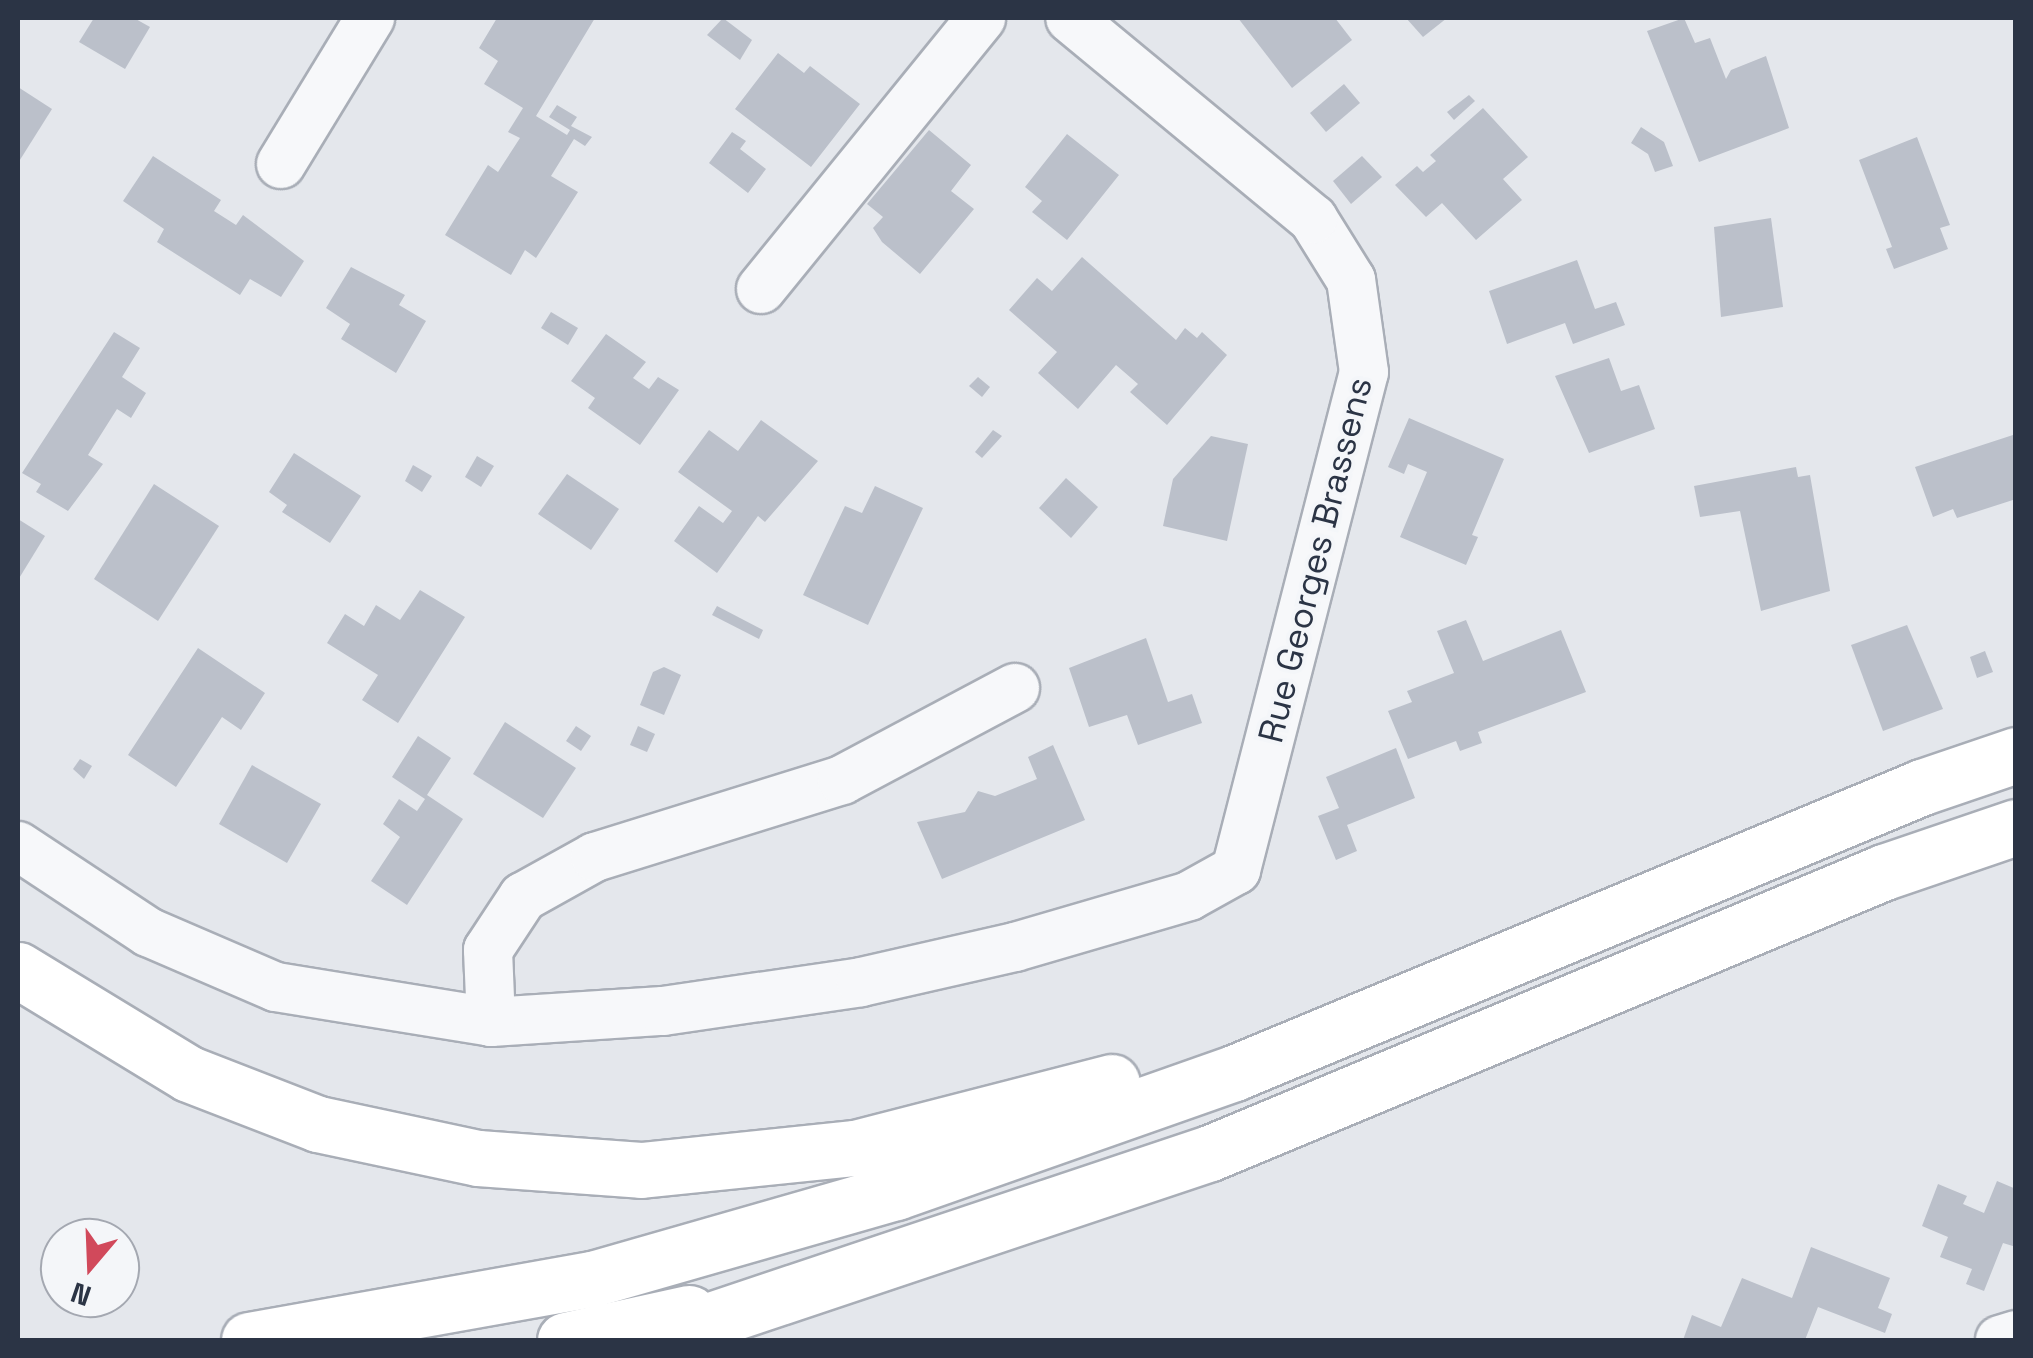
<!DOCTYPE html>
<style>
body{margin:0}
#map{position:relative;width:2033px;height:1358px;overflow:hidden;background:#e4e7ec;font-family:"Space Grotesk",sans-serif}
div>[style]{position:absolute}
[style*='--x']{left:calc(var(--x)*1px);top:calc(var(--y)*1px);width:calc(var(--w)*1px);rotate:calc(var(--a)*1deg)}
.building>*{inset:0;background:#bbc0ca}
.roads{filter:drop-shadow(2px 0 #a9aeb7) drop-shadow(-2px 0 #a9aeb7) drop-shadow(0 2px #a9aeb7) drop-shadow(0 -2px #a9aeb7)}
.minor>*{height:48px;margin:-24px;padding:0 24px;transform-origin:24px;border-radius:24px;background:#f7f8fa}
.motorway>*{height:55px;margin:-27.5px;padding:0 27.5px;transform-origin:27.5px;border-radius:27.5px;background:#fff}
span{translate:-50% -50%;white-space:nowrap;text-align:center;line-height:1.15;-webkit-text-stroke:8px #f4f6f9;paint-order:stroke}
.street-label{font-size:35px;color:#2b3445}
.frame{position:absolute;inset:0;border:20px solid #2b3445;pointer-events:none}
.north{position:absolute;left:40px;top:1218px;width:100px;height:100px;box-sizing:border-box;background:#f4f6f9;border:2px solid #a4a8b1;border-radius:50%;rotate:199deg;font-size:28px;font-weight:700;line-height:40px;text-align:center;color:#2b3445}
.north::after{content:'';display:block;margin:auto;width:35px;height:45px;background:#d1495b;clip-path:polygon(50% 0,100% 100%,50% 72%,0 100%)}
</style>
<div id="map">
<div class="building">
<i style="clip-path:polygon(94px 18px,134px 18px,150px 27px,125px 69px,79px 42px)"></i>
<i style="clip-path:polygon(497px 18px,595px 18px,536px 116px,567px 135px,570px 130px,549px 117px,557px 105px,577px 117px,571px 126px,592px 137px,585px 146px,574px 139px,551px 176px,578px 192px,536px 258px,525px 250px,511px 275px,445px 235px,488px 165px,498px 172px,520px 138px,508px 132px,523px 108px,484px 84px,498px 61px,479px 48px)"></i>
<i style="clip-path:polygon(723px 18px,752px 40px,740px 60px,707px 35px)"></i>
<i style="clip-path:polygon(1238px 18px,1335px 18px,1352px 40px,1292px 88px)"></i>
<i style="clip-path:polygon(1406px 18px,1447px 18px,1423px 37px)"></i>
<i style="clip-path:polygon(1684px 18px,1695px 43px,1710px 38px,1726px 79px,1731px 70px,1766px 56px,1789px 128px,1699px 162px,1647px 31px)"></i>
<i style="clip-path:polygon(778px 53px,804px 73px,810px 66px,860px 104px,811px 167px,735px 109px)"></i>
<i style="clip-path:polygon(1344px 84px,1360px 103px,1326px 132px,1310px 113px)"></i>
<i style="clip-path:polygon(18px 87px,52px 109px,18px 163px)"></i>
<i style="clip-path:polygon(1469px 95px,1475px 101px,1454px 120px,1447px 112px)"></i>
<i style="clip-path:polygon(1483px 108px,1528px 157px,1503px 179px,1522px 200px,1476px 240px,1442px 203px,1426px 217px,1395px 185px,1417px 166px,1423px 172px,1436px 161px,1430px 155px)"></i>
<i style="clip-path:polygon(1641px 127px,1664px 142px,1673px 166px,1655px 172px,1648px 154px,1631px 143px)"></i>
<i style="clip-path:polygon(929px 130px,971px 165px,951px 191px,974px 209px,920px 274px,882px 242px,873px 228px,883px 217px,867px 204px)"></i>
<i style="clip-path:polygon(732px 132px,746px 141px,740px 149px,766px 169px,748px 193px,709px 163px)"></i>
<i style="clip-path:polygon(1067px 134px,1119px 175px,1067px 240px,1032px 212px,1042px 201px,1025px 187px)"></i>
<i style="clip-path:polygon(1917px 137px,1950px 225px,1940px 228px,1948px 249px,1894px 269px,1886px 249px,1892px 247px,1859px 160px)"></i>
<i style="clip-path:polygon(153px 156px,221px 200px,214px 211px,236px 225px,243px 215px,304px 261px,281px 297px,250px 279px,240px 295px,157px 242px,164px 229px,123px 201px)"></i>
<i style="clip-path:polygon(1362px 156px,1382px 177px,1351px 204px,1333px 181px)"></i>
<i style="clip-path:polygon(1771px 218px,1783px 307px,1721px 317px,1714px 227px)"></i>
<i style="clip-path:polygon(1082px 257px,1176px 340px,1185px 328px,1197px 338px,1202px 332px,1227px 355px,1167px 425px,1130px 392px,1138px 384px,1116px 365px,1078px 409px,1038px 373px,1057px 352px,1009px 310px,1037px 278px,1052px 291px)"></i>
<i style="clip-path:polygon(1577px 260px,1595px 309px,1616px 302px,1625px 325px,1573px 344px,1565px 323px,1507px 344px,1489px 291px)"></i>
<i style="clip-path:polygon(351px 267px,405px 295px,399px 305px,426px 321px,396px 373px,341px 339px,350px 324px,326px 308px)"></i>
<i style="clip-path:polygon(551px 312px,578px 328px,568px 345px,541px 328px)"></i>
<i style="clip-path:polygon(114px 332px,140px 348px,122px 377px,146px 393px,131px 418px,117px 409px,88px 455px,103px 464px,68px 511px,36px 492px,41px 484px,22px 473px)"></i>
<i style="clip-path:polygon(606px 334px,646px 362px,633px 378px,649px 389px,658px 377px,679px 390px,640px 445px,588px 408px,595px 398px,571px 381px)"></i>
<i style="clip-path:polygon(1609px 358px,1621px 391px,1639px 385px,1655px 429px,1589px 453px,1555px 376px)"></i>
<i style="clip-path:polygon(978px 377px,990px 387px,982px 397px,969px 386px)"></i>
<i style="clip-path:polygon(1409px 418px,1504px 459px,1472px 535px,1478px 537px,1466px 565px,1400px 537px,1427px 472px,1408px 464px,1404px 474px,1388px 467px)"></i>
<i style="clip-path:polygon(761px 420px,818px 461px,765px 522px,758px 516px,717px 573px,674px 541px,699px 506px,723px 523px,732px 511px,678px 472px,709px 430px,738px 451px)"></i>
<i style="clip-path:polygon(993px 430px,1002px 436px,982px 458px,975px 452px)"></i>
<i style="clip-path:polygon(2016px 434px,2016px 499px,1957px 518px,1953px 509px,1933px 517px,1915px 467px)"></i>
<i style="clip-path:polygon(1211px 436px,1248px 444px,1227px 541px,1163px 526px,1173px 479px)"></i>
<i style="clip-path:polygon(294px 453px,361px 496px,330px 543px,282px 512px,287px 505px,269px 492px)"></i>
<i style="clip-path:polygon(477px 456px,494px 466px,481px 487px,465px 477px)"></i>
<i style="clip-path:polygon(413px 465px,432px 476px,422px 492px,405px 481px)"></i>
<i style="clip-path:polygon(1796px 467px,1798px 477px,1810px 475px,1830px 591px,1761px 611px,1740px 511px,1700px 517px,1694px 486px)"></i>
<i style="clip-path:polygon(567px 474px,619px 509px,591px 550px,538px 514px)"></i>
<i style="clip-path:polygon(1066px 478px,1098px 507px,1071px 538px,1039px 508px)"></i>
<i style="clip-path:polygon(154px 484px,219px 526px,158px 621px,94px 579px)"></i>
<i style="clip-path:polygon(875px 486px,923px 508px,868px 625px,803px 595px,845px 506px,862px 513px)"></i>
<i style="clip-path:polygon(18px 519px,45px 536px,18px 580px)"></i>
<i style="clip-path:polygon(420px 590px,465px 617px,398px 723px,362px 700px,378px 675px,327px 643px,345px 614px,364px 626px,376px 605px,400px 620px)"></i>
<i style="clip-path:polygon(717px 606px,763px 630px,759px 639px,712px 615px)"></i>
<i style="clip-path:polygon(1466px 620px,1483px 661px,1561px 630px,1586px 692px,1478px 732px,1482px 743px,1460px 751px,1456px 741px,1408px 759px,1388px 711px,1412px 702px,1407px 691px,1454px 673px,1437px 631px)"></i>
<i style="clip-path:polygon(1907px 625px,1943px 709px,1883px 731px,1851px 645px)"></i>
<i style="clip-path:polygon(1146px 638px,1168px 702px,1192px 694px,1202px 723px,1138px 745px,1127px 715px,1089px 727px,1069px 668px)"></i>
<i style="clip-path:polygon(198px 648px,265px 693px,241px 730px,222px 717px,176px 787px,128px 755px)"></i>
<i style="clip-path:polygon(1985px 651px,1993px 672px,1977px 678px,1970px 657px)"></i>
<i style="clip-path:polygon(664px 667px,681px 675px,664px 715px,640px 705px,653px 672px)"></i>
<i style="clip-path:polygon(505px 722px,576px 768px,543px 818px,473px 774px)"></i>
<i style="clip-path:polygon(576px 726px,591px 736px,581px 751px,566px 741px)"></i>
<i style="clip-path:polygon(638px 726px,655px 734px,647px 752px,630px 745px)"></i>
<i style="clip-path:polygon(418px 736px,451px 758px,427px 795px,463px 819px,407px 905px,371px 881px,400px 837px,383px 824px,399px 799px,417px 811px,425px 799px,392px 777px)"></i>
<i style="clip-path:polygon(1053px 745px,1085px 820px,942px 879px,917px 822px,965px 812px,978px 791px,995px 796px,1037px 779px,1028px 757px)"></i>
<i style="clip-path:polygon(1396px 748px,1415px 798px,1347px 825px,1357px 851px,1336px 860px,1318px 816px,1339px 808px,1326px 777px)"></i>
<i style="clip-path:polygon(80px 759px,92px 766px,84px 779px,73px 769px)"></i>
<i style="clip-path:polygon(252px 765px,321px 804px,287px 863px,219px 824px)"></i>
<i style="clip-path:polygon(1997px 1181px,2016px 1189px,2016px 1247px,2003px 1243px,1984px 1291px,1966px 1284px,1972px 1269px,1940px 1257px,1948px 1237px,1922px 1226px,1938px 1184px,1967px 1196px,1963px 1204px,1984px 1213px)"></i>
<i style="clip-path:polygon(1811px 1247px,1890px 1278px,1878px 1308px,1892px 1314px,1885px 1333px,1818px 1307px,1805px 1340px,1683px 1340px,1692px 1315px,1721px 1327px,1742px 1278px,1792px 1298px)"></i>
</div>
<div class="roads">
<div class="minor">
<i style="--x:281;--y:164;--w:171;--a:-58.6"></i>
<i style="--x:761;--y:289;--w:349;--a:-50.9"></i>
<i style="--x:18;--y:846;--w:156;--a:33.5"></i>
<i style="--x:148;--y:932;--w:139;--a:23.3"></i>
<i style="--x:276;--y:987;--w:218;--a:9.2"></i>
<i style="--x:491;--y:1022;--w:172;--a:-3.7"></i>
<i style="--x:663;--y:1011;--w:200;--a:-8.3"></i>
<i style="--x:861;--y:982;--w:158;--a:-12.8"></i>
<i style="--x:1015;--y:947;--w:181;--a:-16.3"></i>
<i style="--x:1189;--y:896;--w:54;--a:-29"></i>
<i style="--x:1236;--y:870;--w:514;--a:-75.59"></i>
<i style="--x:1364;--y:372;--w:93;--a:-98"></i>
<i style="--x:1351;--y:280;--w:72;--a:-121.9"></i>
<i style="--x:1313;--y:219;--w:315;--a:-140.4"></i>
<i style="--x:491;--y:1022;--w:72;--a:-92.4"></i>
<i style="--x:488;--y:950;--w:64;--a:-56.6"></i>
<i style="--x:523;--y:897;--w:82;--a:-29.1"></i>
<i style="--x:595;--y:857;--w:259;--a:-17.3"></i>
<i style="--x:842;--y:780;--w:196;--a:-28"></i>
<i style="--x:2000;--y:1340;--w:17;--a:-17"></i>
</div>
<div class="motorway">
<i style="--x:18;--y:970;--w:200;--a:31.3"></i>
<i style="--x:189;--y:1074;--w:138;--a:21.2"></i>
<i style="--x:318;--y:1124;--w:164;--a:12"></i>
<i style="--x:478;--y:1158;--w:163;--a:4.2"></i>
<i style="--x:641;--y:1170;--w:215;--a:-5.9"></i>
<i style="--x:855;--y:1148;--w:265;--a:-14.4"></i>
<i style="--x:249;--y:1340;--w:348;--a:-10.1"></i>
<i style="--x:592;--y:1279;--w:316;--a:-16"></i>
<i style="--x:896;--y:1192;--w:358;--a:-19.4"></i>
<i style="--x:1234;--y:1073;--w:745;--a:-22.57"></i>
<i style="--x:1922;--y:787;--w:99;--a:-18.8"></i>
<i style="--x:565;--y:1340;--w:127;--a:-12.3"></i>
<i style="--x:651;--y:1340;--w:589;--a:-18.5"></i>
<i style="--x:1210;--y:1153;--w:730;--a:-22.63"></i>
<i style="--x:1884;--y:872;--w:139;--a:-18.8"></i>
</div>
</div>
<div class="street-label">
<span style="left:1315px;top:560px;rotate:-76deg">Rue Georges Brassens</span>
</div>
<div class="frame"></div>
<div class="north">N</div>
</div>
